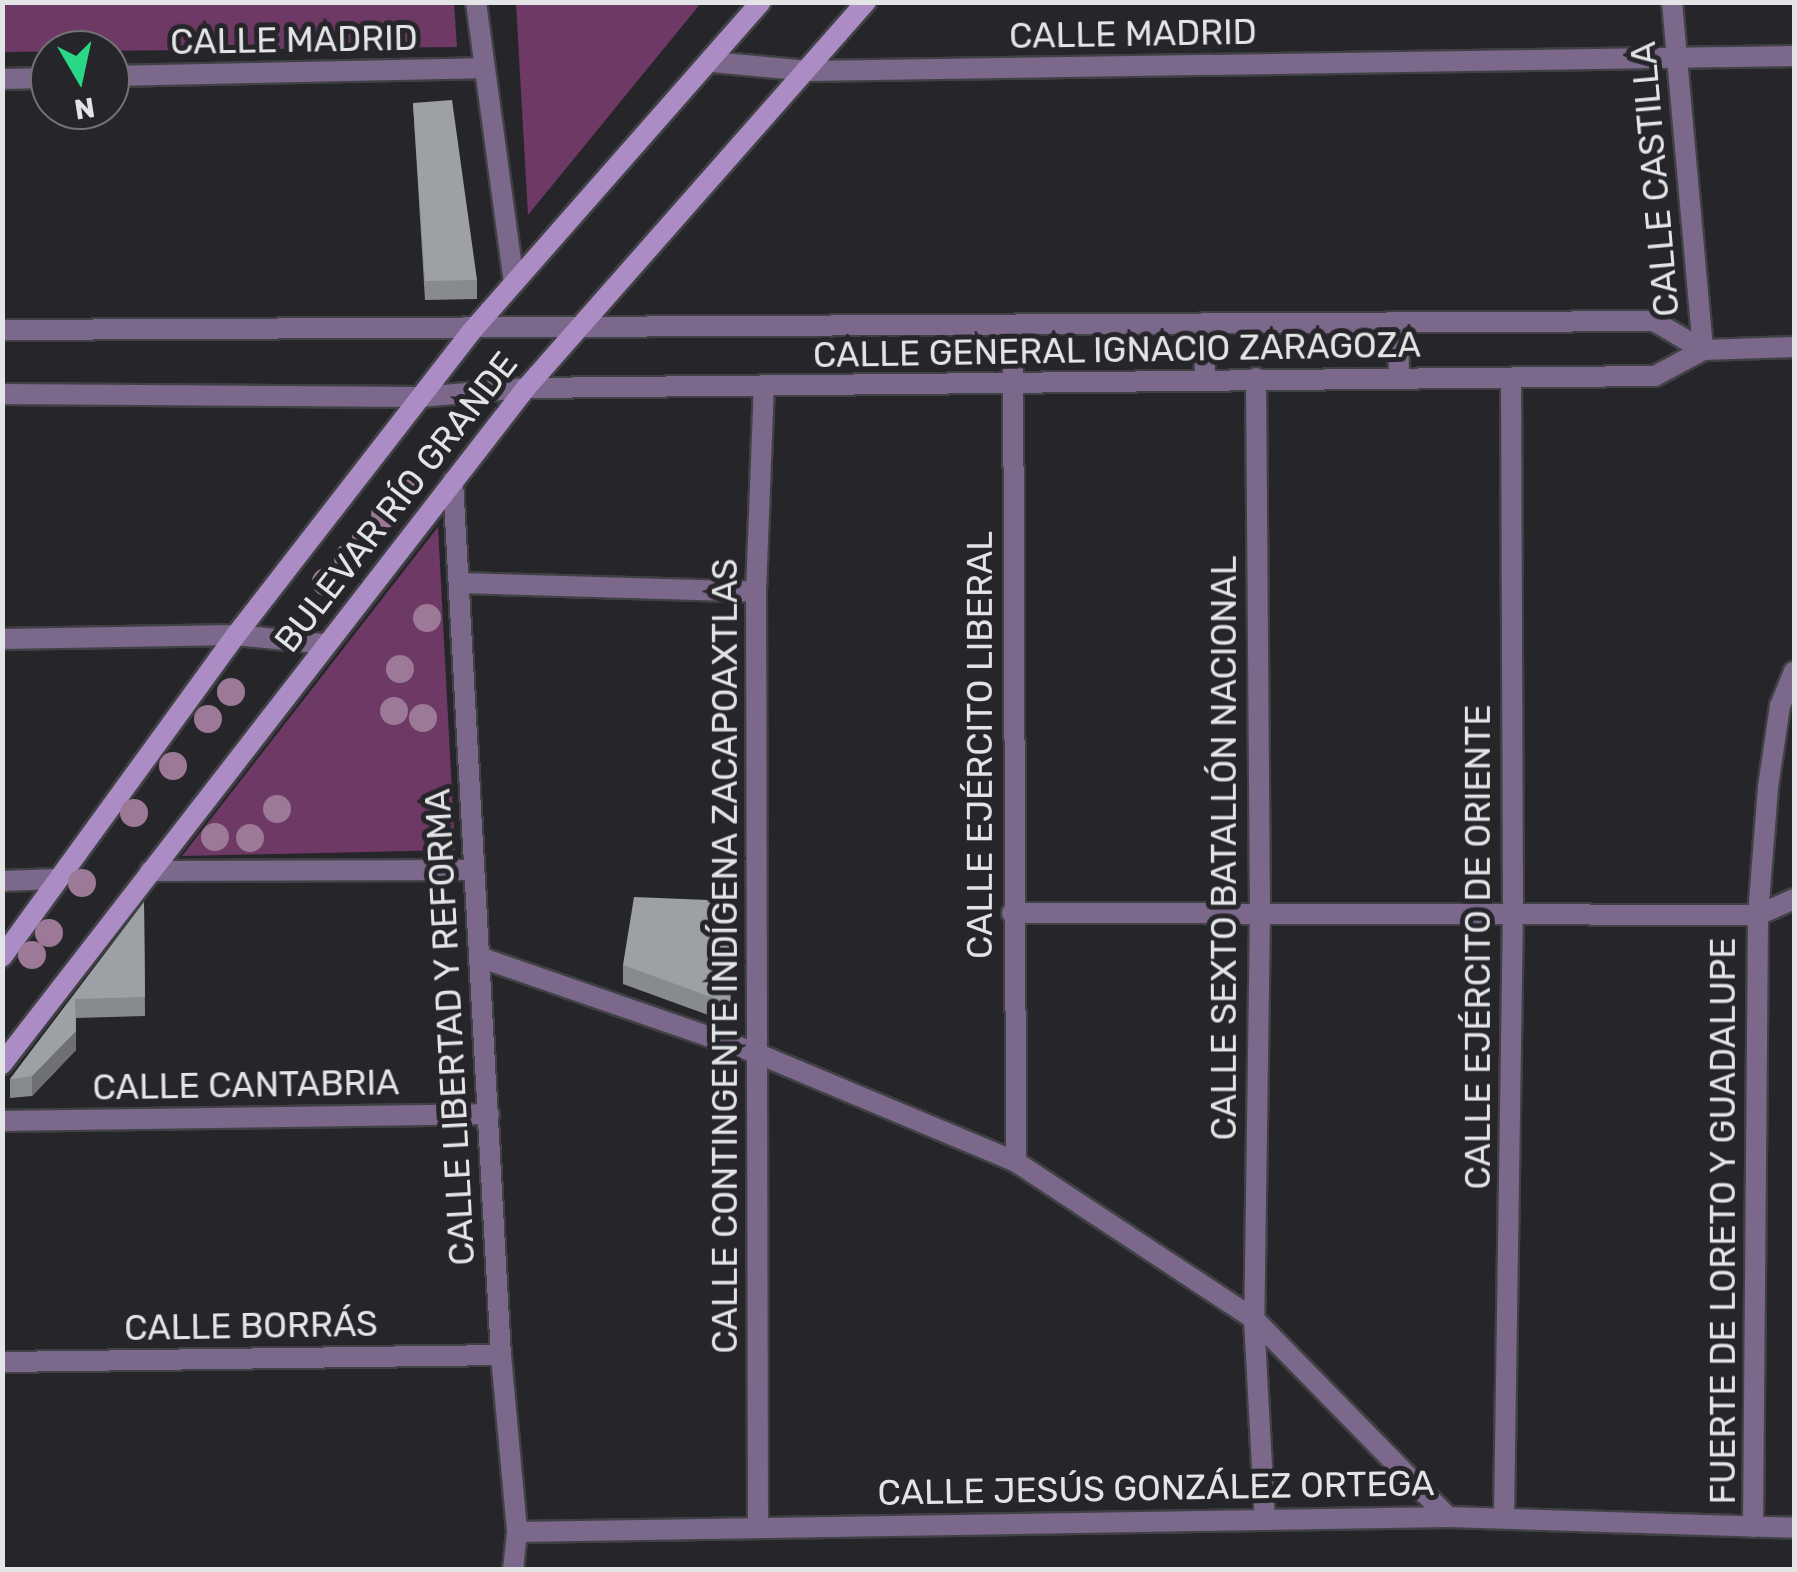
<!DOCTYPE html>
<meta charset="utf-8">
<style>
body{margin:0}
#map{position:relative;width:1797px;height:1572px;overflow:hidden;background:#26262a;font-family:Rubik,sans-serif}
div>[style]{position:absolute}
[style*='--x']{left:calc(var(--x)*1px);top:calc(var(--y)*1px);width:calc(var(--w)*1px);rotate:calc(var(--a)*1deg)}
.green>*{inset:0;background:#6e3965}
.roads{filter:drop-shadow(2px 0 #404144) drop-shadow(-2px 0 #404144) drop-shadow(0 2px #404144) drop-shadow(0 -2px #404144)}
.street>*{height:20px;margin:-10px;padding:0 10px;transform-origin:10px;border-radius:10px;background:#7b688b}
.secondary>*{height:20px;margin:-10px;padding:0 10px;transform-origin:10px;border-radius:10px;background:#ab8cc5}
.trees>*{width:28px;height:28px;margin:-14px;border-radius:50%;background:#9c7996}
.wall>*{inset:0;background:#878a8e}
.shaded-wall>*{inset:0;background:#6e7074}
.building>*{inset:0;background:#9da0a5}
span{translate:-50% -50%;white-space:nowrap;text-align:center;line-height:1.15;-webkit-text-stroke:10px #26262a;paint-order:stroke}
.street-label{font-size:35px;color:#e3e4e6}
.frame{position:absolute;inset:0;border:5px solid #e3e4e6;pointer-events:none}
.north{position:absolute;left:30px;top:30px;width:100px;height:100px;box-sizing:border-box;background:#26262a;border:2px solid #727275;border-radius:50%;rotate:171deg;font-size:28px;font-weight:700;line-height:40px;text-align:center;color:#e3e4e6}
.north::after{content:'';display:block;margin:auto;width:35px;height:45px;background:#29d885;clip-path:polygon(50% 0,100% 100%,50% 72%,0 100%)}
</style>
<div id="map">
<div class="green">
<i style="clip-path:polygon(2px 3px,454px 3px,457px 47px,3px 52px)"></i>
<i style="clip-path:polygon(516px 3px,701px 3px,528px 215px)"></i>
<i style="clip-path:polygon(438px 527px,455px 850px,182px 856px)"></i>
</div>
<div class="roads">
<div class="street">
<i style="--x:476;--y:2;--w:283;--a:82.3"></i>
<i style="--x:1672;--y:2;--w:349;--a:84.9"></i>
<i style="--x:712;--y:62;--w:97;--a:5.3"></i>
<i style="--x:809;--y:71;--w:985;--a:-0.87"></i>
<i style="--x:110;--y:76;--w:370;--a:-1.2"></i>
<i style="--x:2;--y:79;--w:48;--a:-1.2"></i>
<i style="--x:1398;--y:323;--w:55;--a:89"></i>
<i style="--x:1204;--y:325;--w:53;--a:88.9"></i>
<i style="--x:1013;--y:327;--w:835;--a:89.79"></i>
<i style="--x:2;--y:330;--w:1652;--a:-0.31"></i>
<i style="--x:1654;--y:321;--w:57;--a:30.6"></i>
<i style="--x:1256;--y:378;--w:535;--a:89.57"></i>
<i style="--x:1260;--y:913;--w:406;--a:90.8"></i>
<i style="--x:1254;--y:1319;--w:201;--a:86.9"></i>
<i style="--x:2;--y:394;--w:418;--a:0.4"></i>
<i style="--x:420;--y:397;--w:106;--a:-4.9"></i>
<i style="--x:526;--y:388;--w:1129;--a:-0.61"></i>
<i style="--x:1655;--y:376;--w:55;--a:-28.4"></i>
<i style="--x:1703;--y:350;--w:91;--a:-1.9"></i>
<i style="--x:453;--y:481;--w:875;--a:86.86"></i>
<i style="--x:501;--y:1355;--w:178;--a:84.8"></i>
<i style="--x:517;--y:1532;--w:38;--a:96"></i>
<i style="--x:461;--y:583;--w:295;--a:1.7"></i>
<i style="--x:2;--y:639;--w:234;--a:-1"></i>
<i style="--x:236;--y:635;--w:88;--a:5.8"></i>
<i style="--x:150;--y:871;--w:322;--a:-0.2"></i>
<i style="--x:2;--y:881;--w:56;--a:-2"></i>
<i style="--x:1012;--y:913;--w:746;--a:0.15"></i>
<i style="--x:1758;--y:915;--w:39;--a:-24"></i>
<i style="--x:482;--y:958;--w:290;--a:19.1"></i>
<i style="--x:756;--y:1053;--w:282;--a:22.7"></i>
<i style="--x:1016;--y:1162;--w:285;--a:33.4"></i>
<i style="--x:1254;--y:1319;--w:277;--a:45.6"></i>
<i style="--x:2;--y:1121;--w:487;--a:-0.8"></i>
<i style="--x:2;--y:1362;--w:499;--a:-0.8"></i>
<i style="--x:1504;--y:1517;--w:606;--a:-89.15"></i>
<i style="--x:1513;--y:911;--w:533;--a:-90.21"></i>
<i style="--x:758;--y:1526;--w:934;--a:-90.12"></i>
<i style="--x:756;--y:592;--w:205;--a:-87.8"></i>
<i style="--x:1753;--y:1527;--w:612;--a:-89.53"></i>
<i style="--x:1758;--y:915;--w:128;--a:-85.5"></i>
<i style="--x:1768;--y:787;--w:82;--a:-81.6"></i>
<i style="--x:1780;--y:706;--w:37;--a:-68"></i>
<i style="--x:517;--y:1532;--w:931;--a:-0.92"></i>
<i style="--x:1448;--y:1517;--w:346;--a:1.8"></i>
</div>
<div class="secondary">
<i style="--x:2;--y:957;--w:398;--a:-54"></i>
<i style="--x:236;--y:635;--w:383;--a:-52.2"></i>
<i style="--x:471;--y:332;--w:439;--a:-48.7"></i>
<i style="--x:2;--y:1064;--w:855;--a:-52.22"></i>
<i style="--x:526;--y:388;--w:514;--a:-48.63"></i>
</div>
</div>
<div class="trees">
<i style="left:403px;top:489px"></i>
<i style="left:385px;top:514px"></i>
<i style="left:366px;top:535px"></i>
<i style="left:348px;top:558px"></i>
<i style="left:326px;top:582px"></i>
<i style="left:427px;top:618px"></i>
<i style="left:400px;top:669px"></i>
<i style="left:231px;top:692px"></i>
<i style="left:394px;top:711px"></i>
<i style="left:423px;top:718px"></i>
<i style="left:208px;top:719px"></i>
<i style="left:173px;top:766px"></i>
<i style="left:277px;top:809px"></i>
<i style="left:134px;top:813px"></i>
<i style="left:215px;top:837px"></i>
<i style="left:250px;top:838px"></i>
<i style="left:82px;top:883px"></i>
<i style="left:49px;top:933px"></i>
<i style="left:32px;top:955px"></i>
</div>
<div class="wall">
<i style="clip-path:polygon(413px 103px,477px 280px,477px 299px,425px 300px)"></i>
<i style="clip-path:polygon(733px 901px,730px 1023px,623px 984px,623px 965px)"></i>
<i style="clip-path:polygon(144px 902px,145px 1016px,76px 1018px,76px 1050px,32px 1096px,10px 1098px,10px 1079px)"></i>
</div>
<div class="shaded-wall">
<i style="clip-path:polygon(76px 1031px,76px 1050px,32px 1096px,32px 1076px)"></i>
</div>
<div class="building">
<i style="clip-path:polygon(452px 100px,477px 280px,425px 281px,413px 103px)"></i>
<i style="clip-path:polygon(634px 897px,733px 901px,730px 1004px,623px 965px)"></i>
<i style="clip-path:polygon(144px 902px,145px 997px,75px 999px,76px 1031px,32px 1076px,10px 1079px)"></i>
</div>
<div class="street-label">
<span style="left:1133px;top:34px;rotate:-1deg">CALLE MADRID</span>
<span style="left:294px;top:40px;rotate:-1deg">CALLE MADRID</span>
<span style="left:1655px;top:179px;rotate:-95deg">CALLE CASTILLA</span>
<span style="left:1117px;top:350px;rotate:-1deg">CALLE GENERAL IGNACIO ZARAGOZA</span>
<span style="left:396px;top:502px;rotate:-52deg">BULEVAR RÍO GRANDE</span>
<span style="left:980px;top:745px;rotate:-90deg">CALLE EJÉRCITO LIBERAL</span>
<span style="left:1224px;top:848px;rotate:-90deg">CALLE SEXTO BATALLÓN NACIONAL</span>
<span style="left:1478px;top:947px;rotate:-90deg">CALLE EJÉRCITO DE ORIENTE</span>
<span style="left:725px;top:956px;rotate:-90deg">CALLE CONTINGENTE INDÍGENA ZACAPOAXTLAS</span>
<span style="left:450px;top:1027px;rotate:-93deg">CALLE LIBERTAD Y REFORMA</span>
<span style="left:246px;top:1085px;rotate:-1deg">CALLE CANTABRIA</span>
<span style="left:1723px;top:1221px;rotate:-90deg">FUERTE DE LORETO Y GUADALUPE</span>
<span style="left:251px;top:1326px;rotate:-1deg">CALLE BORRÁS</span>
<span style="left:1156px;top:1488px;rotate:-1deg">CALLE JESÚS GONZÁLEZ ORTEGA</span>
</div>
<div class="frame"></div>
<div class="north">N</div>
</div>
